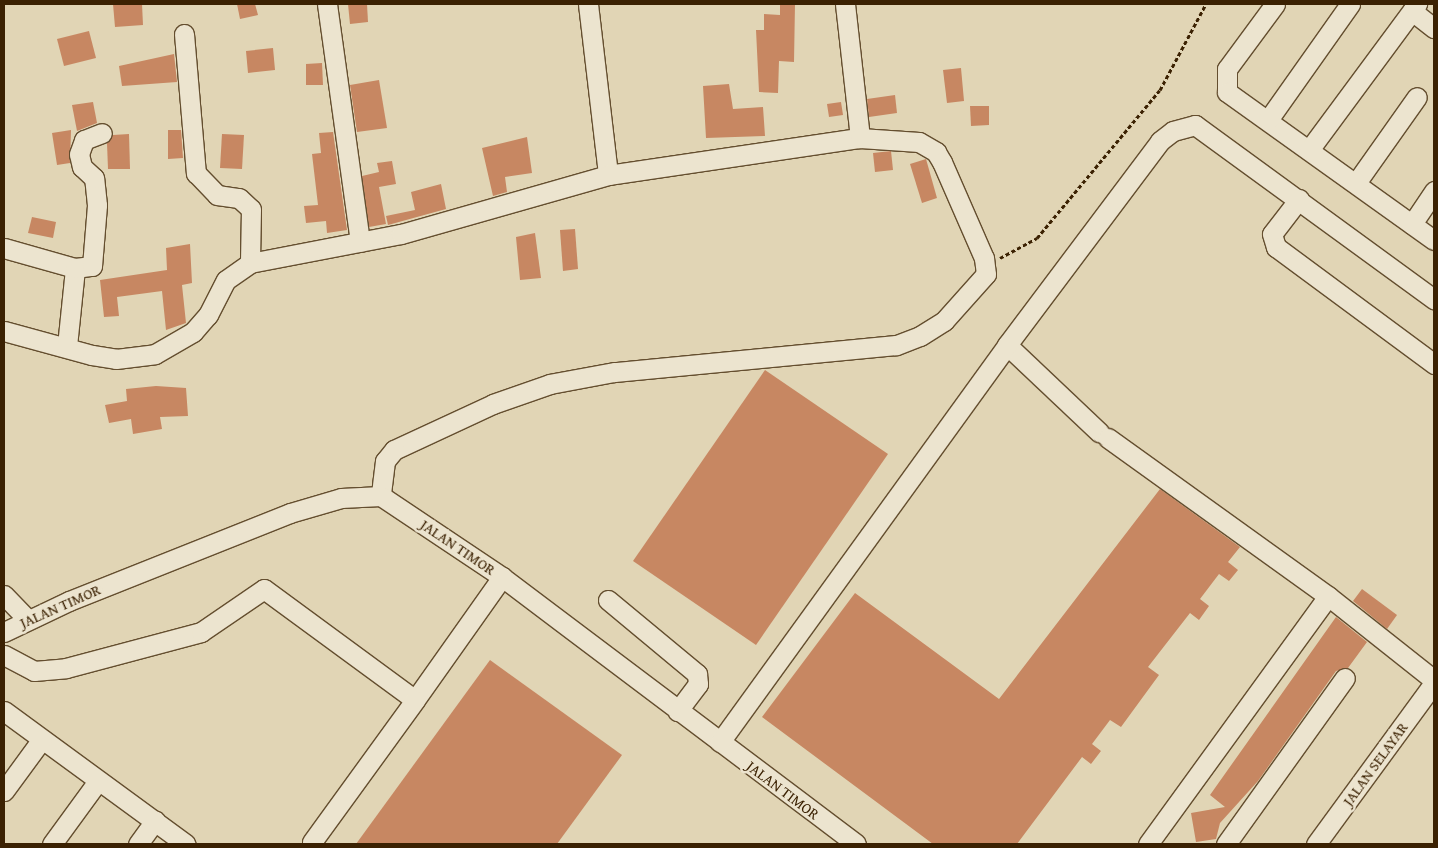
<!DOCTYPE html>
<style>
body{margin:0}
#map{position:relative;width:1438px;height:848px;overflow:hidden;background:#e1d5b5;font-family:"Gentium Book Plus",serif}
div>[style]{position:absolute}
[style*='--x']{left:calc(var(--x)*1px);top:calc(var(--y)*1px);width:calc(var(--w)*1px);rotate:calc(var(--a)*1deg)}
.building>*{inset:0;background:#c78762}
.path>*{height:3px;margin-top:-1.5px;transform-origin:0;background:repeating-linear-gradient(90deg,#3b2102 0 4px,transparent 0 6.5px)}
.roads{filter:drop-shadow(1px 0 #644e2f) drop-shadow(-1px 0 #644e2f) drop-shadow(0 1px #644e2f) drop-shadow(0 -1px #644e2f)}
.minor>*{height:19px;margin:-9.5px;padding:0 9.5px;transform-origin:9.5px;border-radius:9.5px;background:#ece4cf}
span{translate:-50% -50%;white-space:nowrap;text-align:center;line-height:1.15;-webkit-text-stroke:5px #ece4cf;paint-order:stroke}
.street-label{font-size:15px;color:#3b2102}
.frame{position:absolute;inset:0;border:5px solid #3b2102;pointer-events:none}
</style>
<div id="map">
<div class="building">
<i style="clip-path:polygon(113px 4px,142px 4px,143px 25px,115px 27px)"></i>
<i style="clip-path:polygon(237px 4px,255px 4px,258px 15px,240px 19px)"></i>
<i style="clip-path:polygon(348px 4px,367px 4px,368px 22px,350px 24px)"></i>
<i style="clip-path:polygon(780px 4px,795px 4px,794px 62px,779px 61px,778px 93px,759px 92px,756px 30px,764px 30px,764px 14px,780px 15px)"></i>
<i style="clip-path:polygon(89px 31px,96px 58px,64px 66px,57px 39px)"></i>
<i style="clip-path:polygon(273px 48px,275px 70px,248px 73px,246px 51px)"></i>
<i style="clip-path:polygon(174px 54px,177px 82px,122px 86px,119px 66px)"></i>
<i style="clip-path:polygon(322px 63px,323px 85px,306px 85px,306px 64px)"></i>
<i style="clip-path:polygon(961px 68px,964px 101px,947px 103px,943px 70px)"></i>
<i style="clip-path:polygon(379px 80px,387px 128px,357px 132px,350px 85px)"></i>
<i style="clip-path:polygon(729px 84px,733px 109px,763px 107px,765px 136px,706px 138px,703px 86px)"></i>
<i style="clip-path:polygon(895px 95px,897px 113px,869px 117px,867px 99px)"></i>
<i style="clip-path:polygon(93px 102px,97px 123px,77px 131px,72px 105px)"></i>
<i style="clip-path:polygon(841px 102px,843px 115px,829px 117px,827px 104px)"></i>
<i style="clip-path:polygon(970px 106px,989px 106px,989px 125px,971px 126px)"></i>
<i style="clip-path:polygon(71px 130px,70px 163px,57px 165px,52px 133px)"></i>
<i style="clip-path:polygon(168px 130px,181px 130px,183px 158px,168px 159px)"></i>
<i style="clip-path:polygon(333px 132px,347px 230px,327px 233px,326px 221px,306px 223px,304px 206px,318px 205px,312px 154px,321px 153px,319px 133px)"></i>
<i style="clip-path:polygon(129px 134px,130px 169px,108px 169px,107px 143px,113px 135px)"></i>
<i style="clip-path:polygon(222px 134px,244px 135px,242px 169px,220px 168px)"></i>
<i style="clip-path:polygon(527px 137px,532px 173px,505px 177px,507px 192px,493px 196px,482px 148px)"></i>
<i style="clip-path:polygon(891px 151px,893px 170px,875px 172px,873px 153px)"></i>
<i style="clip-path:polygon(926px 159px,937px 198px,922px 203px,910px 164px)"></i>
<i style="clip-path:polygon(392px 161px,396px 184px,379px 187px,386px 224px,369px 227px,362px 176px,379px 172px,377px 163px)"></i>
<i style="clip-path:polygon(441px 184px,446px 209px,388px 225px,386px 216px,415px 210px,411px 192px)"></i>
<i style="clip-path:polygon(32px 217px,56px 222px,53px 238px,28px 233px)"></i>
<i style="clip-path:polygon(575px 229px,578px 269px,563px 271px,560px 230px)"></i>
<i style="clip-path:polygon(535px 233px,541px 278px,520px 280px,516px 237px)"></i>
<i style="clip-path:polygon(190px 244px,192px 283px,182px 285px,186px 323px,166px 330px,162px 291px,117px 297px,119px 316px,104px 317px,100px 280px,167px 270px,166px 248px)"></i>
<i style="clip-path:polygon(765px 370px,888px 454px,756px 645px,633px 561px)"></i>
<i style="clip-path:polygon(156px 386px,186px 388px,188px 416px,160px 417px,162px 429px,133px 434px,131px 419px,109px 423px,105px 405px,127px 401px,126px 389px)"></i>
<i style="clip-path:polygon(1160px 489px,1240px 547px,1228px 562px,1238px 570px,1229px 581px,1219px 574px,1200px 599px,1209px 606px,1199px 620px,1190px 613px,1148px 667px,1159px 675px,1121px 727px,1110px 720px,1092px 744px,1101px 751px,1091px 764px,1082px 757px,1017px 844px,933px 844px,762px 717px,855px 593px,999px 699px)"></i>
<i style="clip-path:polygon(1362px 589px,1397px 615px,1387px 629px,1353px 601px)"></i>
<i style="clip-path:polygon(1336px 617px,1367px 642px,1348px 668px,1336px 671px,1258px 781px,1220px 823px,1216px 839px,1196px 842px,1191px 813px,1225px 807px,1210px 795px)"></i>
<i style="clip-path:polygon(490px 660px,622px 755px,557px 844px,356px 844px)"></i>
</div>
<div class="path">
<i style="--x:1000;--y:258;--w:42;--a:-28.4"></i>
<i style="--x:1037;--y:238;--w:192;--a:-50.3"></i>
<i style="--x:1160;--y:90;--w:98;--a:-61.9"></i>
</div>
<div class="roads">
<div class="minor">
<i style="--x:327;--y:4;--w:240;--a:82.1"></i>
<i style="--x:588;--y:4;--w:172;--a:83.3"></i>
<i style="--x:845;--y:4;--w:135;--a:83.6"></i>
<i style="--x:1275;--y:4;--w:81;--a:126.4"></i>
<i style="--x:1227;--y:69;--w:23;--a:90"></i>
<i style="--x:1227;--y:92;--w:254;--a:35.6"></i>
<i style="--x:1412;--y:11;--w:28;--a:38"></i>
<i style="--x:184;--y:34;--w:140;--a:85.1"></i>
<i style="--x:196;--y:173;--w:30;--a:46"></i>
<i style="--x:217;--y:195;--w:22;--a:8"></i>
<i style="--x:239;--y:198;--w:16;--a:43"></i>
<i style="--x:251;--y:209;--w:54;--a:91.1"></i>
<i style="--x:1268;--y:120;--w:142;--a:-54.7"></i>
<i style="--x:1309;--y:150;--w:182;--a:-53.5"></i>
<i style="--x:1356;--y:183;--w:105;--a:-54.7"></i>
<i style="--x:1299;--y:199;--w:44;--a:127.6"></i>
<i style="--x:1272;--y:234;--w:14;--a:73"></i>
<i style="--x:1276;--y:247;--w:197;--a:36.5"></i>
<i style="--x:1412;--y:224;--w:40;--a:-56"></i>
<i style="--x:4;--y:248;--w:74;--a:15.7"></i>
<i style="--x:4;--y:331;--w:91;--a:15.3"></i>
<i style="--x:92;--y:355;--w:24;--a:9"></i>
<i style="--x:116;--y:359;--w:39;--a:-7"></i>
<i style="--x:155;--y:354;--w:44;--a:-30.1"></i>
<i style="--x:193;--y:332;--w:23;--a:-49"></i>
<i style="--x:208;--y:315;--w:39;--a:-63"></i>
<i style="--x:226;--y:280;--w:29;--a:-35"></i>
<i style="--x:250;--y:263;--w:154;--a:-10.9"></i>
<i style="--x:401;--y:234;--w:215;--a:-15.9"></i>
<i style="--x:608;--y:175;--w:255;--a:-8.4"></i>
<i style="--x:860;--y:138;--w:59;--a:3.9"></i>
<i style="--x:919;--y:142;--w:20;--a:30"></i>
<i style="--x:936;--y:152;--w:12;--a:59"></i>
<i style="--x:942;--y:162;--w:105;--a:66.4"></i>
<i style="--x:984;--y:258;--w:16;--a:83"></i>
<i style="--x:986;--y:274;--w:63;--a:131.8"></i>
<i style="--x:944;--y:321;--w:28;--a:148"></i>
<i style="--x:920;--y:336;--w:26;--a:159"></i>
<i style="--x:896;--y:345;--w:283;--a:174.5"></i>
<i style="--x:614;--y:372;--w:65;--a:169.4"></i>
<i style="--x:550;--y:384;--w:60;--a:160.7"></i>
<i style="--x:493;--y:404;--w:109;--a:155.1"></i>
<i style="--x:394;--y:450;--w:14;--a:129"></i>
<i style="--x:385;--y:461;--w:35;--a:97"></i>
<i style="--x:1007;--y:345;--w:127;--a:43.4"></i>
<i style="--x:67;--y:346;--w:78;--a:-84.1"></i>
<i style="--x:75;--y:268;--w:17;--a:-7"></i>
<i style="--x:92;--y:266;--w:61;--a:-85.3"></i>
<i style="--x:97;--y:205;--w:27;--a:-96"></i>
<i style="--x:94;--y:178;--w:16;--a:-137"></i>
<i style="--x:82;--y:167;--w:13;--a:-103"></i>
<i style="--x:79;--y:154;--w:15;--a:-70"></i>
<i style="--x:84;--y:140;--w:19;--a:-21"></i>
<i style="--x:1108;--y:438;--w:271;--a:35.7"></i>
<i style="--x:1328;--y:596;--w:135;--a:38.4"></i>
<i style="--x:4;--y:595;--w:33;--a:46"></i>
<i style="--x:608;--y:600;--w:116;--a:39.7"></i>
<i style="--x:697;--y:674;--w:10;--a:84"></i>
<i style="--x:698;--y:684;--w:34;--a:127"></i>
<i style="--x:4;--y:632;--w:72;--a:-25.5"></i>
<i style="--x:69;--y:601;--w:238;--a:-21.7"></i>
<i style="--x:290;--y:513;--w:53;--a:-16.4"></i>
<i style="--x:341;--y:498;--w:40;--a:-2.9"></i>
<i style="--x:381;--y:496;--w:146;--a:33.8"></i>
<i style="--x:502;--y:577;--w:443;--a:37"></i>
<i style="--x:4;--y:655;--w:34;--a:28"></i>
<i style="--x:34;--y:671;--w:32;--a:-5"></i>
<i style="--x:66;--y:668;--w:140;--a:-14.9"></i>
<i style="--x:201;--y:632;--w:76;--a:-34.3"></i>
<i style="--x:264;--y:589;--w:187;--a:36.3"></i>
<i style="--x:415;--y:700;--w:151;--a:-54.7"></i>
<i style="--x:4;--y:711;--w:225;--a:36.2"></i>
<i style="--x:720;--y:742;--w:490;--a:-54.1"></i>
<i style="--x:1007;--y:345;--w:255;--a:-53.1"></i>
<i style="--x:1160;--y:141;--w:16;--a:-38"></i>
<i style="--x:1173;--y:131;--w:23;--a:-15"></i>
<i style="--x:1195;--y:125;--w:296;--a:36.1"></i>
<i style="--x:4;--y:791;--w:64;--a:-53.8"></i>
<i style="--x:312;--y:842;--w:175;--a:-54"></i>
<i style="--x:52;--y:844;--w:78;--a:-53.9"></i>
<i style="--x:138;--y:844;--w:29;--a:-54"></i>
<i style="--x:1148;--y:844;--w:306;--a:-54"></i>
<i style="--x:1226;--y:844;--w:204;--a:-54.4"></i>
<i style="--x:1316;--y:844;--w:200;--a:-53.8"></i>
</div>
</div>
<div class="street-label">
<span style="left:458px;top:547px;rotate:34deg">JALAN TIMOR</span>
<span style="left:60px;top:606px;rotate:-24deg">JALAN TIMOR</span>
<span style="left:1375px;top:764px;rotate:-54deg">JALAN SELAYAR</span>
<span style="left:783px;top:790px;rotate:37deg">JALAN TIMOR</span>
</div>
<div class="frame"></div>
</div>
